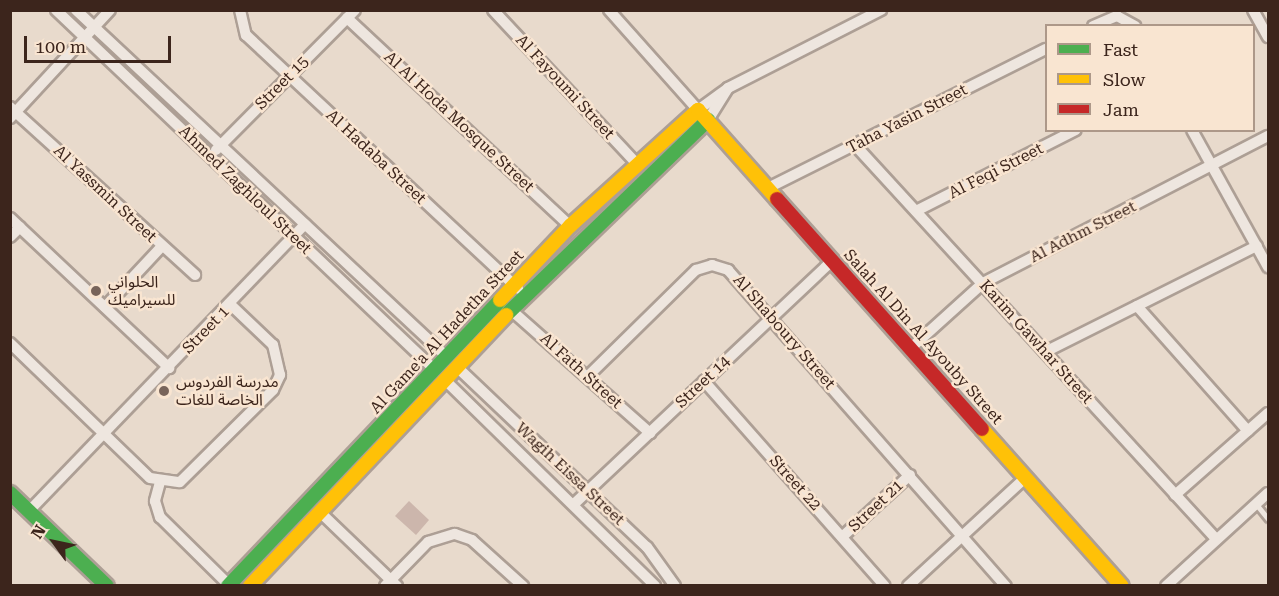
<!DOCTYPE html>
<meta charset="utf-8">
<style>
body{margin:0}
#map{position:relative;width:1279px;height:596px;overflow:hidden;background:#e8dacc;font-family:"Roboto Serif","Noto Sans Arabic",serif}
div>[style]{position:absolute}
[style*='--x']{left:calc(var(--x)*1px);top:calc(var(--y)*1px);width:calc(var(--w)*1px);rotate:calc(var(--a)*1deg)}
.building>*{inset:0;background:#ccb6ac}
.roads{filter:drop-shadow(2px 0 #ad9f95) drop-shadow(-2px 0 #ad9f95) drop-shadow(0 2px #ad9f95) drop-shadow(0 -2px #ad9f95)}
.lane>*{height:5px;margin:-2.5px;padding:0 2.5px;transform-origin:2.5px;border-radius:2.5px;background:#eee6df}
.street>*{height:10px;margin:-5px;padding:0 5px;transform-origin:5px;border-radius:5px;background:#eee6df}
.fast>*{height:14px;margin:-7px;padding:0 7px;transform-origin:7px;border-radius:7px;background:#4caf50}
.slow>*{height:14px;margin:-7px;padding:0 7px;transform-origin:7px;border-radius:7px;background:#ffc107}
.jam>*{height:14px;margin:-7px;padding:0 7px;transform-origin:7px;border-radius:7px;background:#c62828}
.dots>*{width:16px;height:16px;translate:-50% -50%;box-sizing:border-box;border:3px solid #f9e5d1;border-radius:50%}
span{translate:-50% -50%;white-space:nowrap;text-align:center;line-height:1.15;-webkit-text-stroke:5px #f9e5d1;paint-order:stroke}
.street-label{font-size:16px;color:#3c251c}
.poi-label{font-size:16px;color:#3c251c}
.left{translate:0 -50%;text-align:left}
.frame{position:absolute;inset:0;border:12px solid #3c251c;pointer-events:none}
.legend{position:absolute;left:1045px;top:24px;width:210px;height:108px;box-sizing:border-box;background:#f9e5d1;border:2px solid #ad9889;margin:0;padding:8px 10px;list-style:none;font-size:18px;color:#3c251c}
.legend li{display:flex;align-items:center;gap:12px;height:30px}
.legend b{width:30px;border:2px solid #ad9889}
.north{position:absolute;left:24px;top:512px;width:60px;height:60px;-webkit-text-stroke:4px #f9e5d1;paint-order:stroke;rotate:303deg;font-size:16px;font-weight:700;line-height:24px;text-align:center;color:#3c251c}
.north::after{content:'';display:block;margin:auto;width:21px;height:27px;background:#3c251c;clip-path:polygon(50% 0,100% 100%,50% 72%,0 100%)}
.scale{position:absolute;left:24px;top:36px;width:147px;height:27px;box-sizing:border-box;border:3px solid #3c251c;border-top:0;padding-left:8px;font-size:18px;line-height:21px;white-space:nowrap;color:#3c251c;-webkit-text-stroke:4px #f9e5d1;paint-order:stroke}
</style>
<div id="map">
<div class="building">
<i style="clip-path:polygon(409px 501px,429px 520px,416px 535px,395px 516px)"></i>
</div>
<div class="roads">
<div class="lane">
<i style="--x:1256;--y:504;--w:19;--a:51"></i>
</div>
<div class="street">
<i style="--x:56;--y:10;--w:521;--a:43.52"></i>
<i style="--x:76;--y:10;--w:507;--a:43.08"></i>
<i style="--x:240;--y:10;--w:26;--a:77"></i>
<i style="--x:246;--y:35;--w:372;--a:43"></i>
<i style="--x:493;--y:10;--w:211;--a:46.9"></i>
<i style="--x:609;--y:10;--w:134;--a:48.3"></i>
<i style="--x:698;--y:110;--w:37;--a:-36"></i>
<i style="--x:728;--y:88;--w:172;--a:-27"></i>
<i style="--x:1253;--y:10;--w:31;--a:61"></i>
<i style="--x:347;--y:18;--w:305;--a:43"></i>
<i style="--x:1093;--y:26;--w:26;--a:-23"></i>
<i style="--x:1117;--y:16;--w:21;--a:29"></i>
<i style="--x:10;--y:107;--w:250;--a:42.2"></i>
<i style="--x:10;--y:118;--w:147;--a:-47.2"></i>
<i style="--x:708;--y:120;--w:38;--a:-58"></i>
<i style="--x:1192;--y:130;--w:157;--a:61"></i>
<i style="--x:855;--y:145;--w:534;--a:47.5"></i>
<i style="--x:216;--y:150;--w:197;--a:-45.2"></i>
<i style="--x:768;--y:188;--w:311;--a:-26.6"></i>
<i style="--x:916;--y:211;--w:179;--a:-26.9"></i>
<i style="--x:10;--y:218;--w:219;--a:43.3"></i>
<i style="--x:10;--y:237;--w:14;--a:-45"></i>
<i style="--x:1137;--y:306;--w:167;--a:48.4"></i>
<i style="--x:105;--y:307;--w:83;--a:-46.9"></i>
<i style="--x:511;--y:310;--w:186;--a:41.5"></i>
<i style="--x:10;--y:343;--w:194;--a:44"></i>
<i style="--x:150;--y:478;--w:30;--a:8"></i>
<i style="--x:180;--y:482;--w:131;--a:-44.7"></i>
<i style="--x:273;--y:390;--w:17;--a:-65"></i>
<i style="--x:280;--y:375;--w:31;--a:-103"></i>
<i style="--x:273;--y:345;--w:58;--a:-136.4"></i>
<i style="--x:911;--y:348;--w:97;--a:-42.1"></i>
<i style="--x:983;--y:283;--w:321;--a:-27.3"></i>
<i style="--x:1045;--y:352;--w:237;--a:-26.6"></i>
<i style="--x:457;--y:367;--w:262;--a:43.5"></i>
<i style="--x:647;--y:547;--w:48;--a:54.3"></i>
<i style="--x:587;--y:377;--w:153;--a:-44.5"></i>
<i style="--x:696;--y:270;--w:17;--a:-17"></i>
<i style="--x:712;--y:265;--w:17;--a:17"></i>
<i style="--x:728;--y:270;--w:421;--a:48.7"></i>
<i style="--x:445;--y:380;--w:294;--a:44.4"></i>
<i style="--x:704;--y:381;--w:273;--a:48.6"></i>
<i style="--x:160;--y:482;--w:20;--a:105"></i>
<i style="--x:155;--y:501;--w:17;--a:73"></i>
<i style="--x:160;--y:517;--w:97;--a:44.6"></i>
<i style="--x:1175;--y:495;--w:124;--a:-41.4"></i>
<i style="--x:574;--y:504;--w:354;--a:-43.3"></i>
<i style="--x:29;--y:511;--w:398;--a:-46.1"></i>
<i style="--x:320;--y:512;--w:107;--a:43.9"></i>
<i style="--x:842;--y:537;--w:92;--a:-42.4"></i>
<i style="--x:385;--y:586;--w:62;--a:-45.7"></i>
<i style="--x:428;--y:542;--w:28;--a:-17"></i>
<i style="--x:455;--y:534;--w:18;--a:19"></i>
<i style="--x:472;--y:540;--w:69;--a:42"></i>
<i style="--x:908;--y:586;--w:161;--a:-42.7"></i>
<i style="--x:1166;--y:586;--w:138;--a:-42.4"></i>
</div>
<div class="fast">
<i style="--x:506;--y:315;--w:281;--a:-44"></i>
<i style="--x:10;--y:493;--w:134;--a:43.8"></i>
<i style="--x:228;--y:586;--w:395;--a:-46.4"></i>
</div>
<div class="slow">
<i style="--x:500;--y:300;--w:102;--a:-46.6"></i>
<i style="--x:570;--y:226;--w:173;--a:-42.2"></i>
<i style="--x:698;--y:110;--w:119;--a:48.4"></i>
<i style="--x:982;--y:429;--w:210;--a:48.3"></i>
<i style="--x:250;--y:586;--w:373;--a:-46.6"></i>
</div>
<div class="jam">
<i style="--x:777;--y:199;--w:308;--a:48.3"></i>
</div>
</div>
<div class="dots">
<i style="left:96px;top:291px;background:#78645a"></i>
<i style="left:164px;top:391px;background:#78645a"></i>
</div>
<div class="street-label">
<span style="left:282px;top:83px;rotate:-45deg">Street 15</span>
<span style="left:565px;top:87px;rotate:47deg">Al Fayoumi Street</span>
<span style="left:907px;top:119px;rotate:-27deg">Taha Yasin Street</span>
<span style="left:459px;top:122px;rotate:43deg">Al Al Hoda Mosque Street</span>
<span style="left:376px;top:157px;rotate:43deg">Al Hadaba Street</span>
<span style="left:996px;top:171px;rotate:-27deg">Al Feqi Street</span>
<span style="left:245px;top:190px;rotate:44deg">Ahmed Zaghloul Street</span>
<span style="left:105px;top:194px;rotate:43deg">Al Yassmin Street</span>
<span style="left:1083px;top:232px;rotate:-27deg">Al Adhm Street</span>
<span style="left:206px;top:330px;rotate:-46deg">Street 1</span>
<span style="left:447px;top:332px;rotate:-47deg">Al Game'a Al Hadetha Street</span>
<span style="left:784px;top:332px;rotate:49deg">Al Shaboury Street</span>
<span style="left:923px;top:337px;rotate:48deg">Salah Al Din Al Ayouby Street</span>
<span style="left:1036px;top:342px;rotate:48deg">Karim Gawhar Street</span>
<span style="left:581px;top:371px;rotate:42deg">Al Fath Street</span>
<span style="left:703px;top:382px;rotate:-43deg">Street 14</span>
<span style="left:570px;top:474px;rotate:43deg">Wagih Eissa Street</span>
<span style="left:795px;top:483px;rotate:48deg">Street 22</span>
<span style="left:876px;top:506px;rotate:-43deg">Street 21</span>
</div>
<div class="poi-label">
<span class="left" style="left:108px;top:291px">الحلواني<br>للسيراميك</span>
<span class="left" style="left:176px;top:391px">مدرسة الفردوس<br>الخاصة للغات</span>
</div>
<div class="frame"></div>
<ul class="legend">
<li><b style="height:8px;background:#4caf50"></b>Fast</li>
<li><b style="height:8px;background:#ffc107"></b>Slow</li>
<li><b style="height:8px;background:#c62828"></b>Jam</li>
</ul>
<div class="north">N</div>
<div class="scale">100 m</div>
</div>
